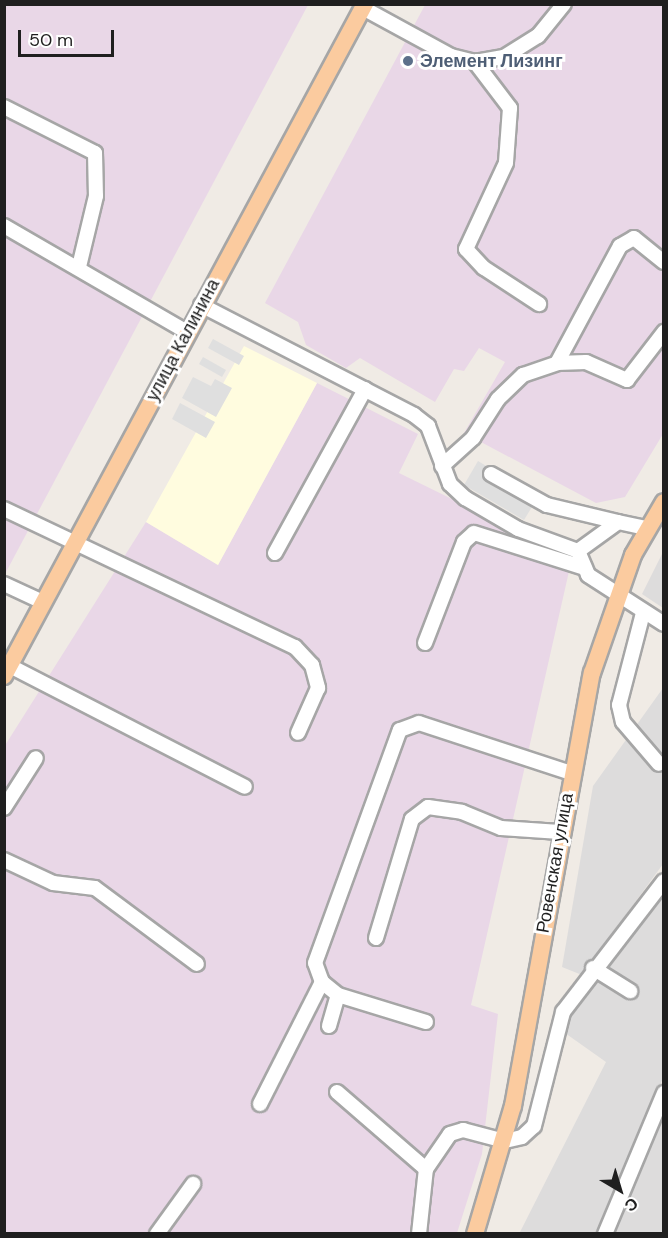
<!DOCTYPE html>
<meta charset="utf-8">
<style>
body{margin:0}
#map{position:relative;width:668px;height:1238px;overflow:hidden;background:#f0ebe5;font-family:"DM Sans",sans-serif}
div>[style]{position:absolute}
[style*='--x']{left:calc(var(--x)*1px);top:calc(var(--y)*1px);width:calc(var(--w)*1px);rotate:calc(var(--a)*1deg)}
.residential>*{inset:0;background:#dddcdc}
.industrial>*{inset:0;background:#e9d7e7}
.education>*{inset:0;background:#fffcdf}
.parking>*{inset:0;background:#dfdfdf}
.roads{filter:drop-shadow(2px 0 #a6a6a6) drop-shadow(-2px 0 #a6a6a6) drop-shadow(0 2px #a6a6a6) drop-shadow(0 -2px #a6a6a6)}
.minor>*{height:14px;margin:-7px;padding:0 7px;transform-origin:7px;border-radius:7px;background:#fff}
.major>*{height:16px;margin:-8px;padding:0 8px;transform-origin:8px;border-radius:8px;background:#fbcb9f}
.dots>*{width:16px;height:16px;translate:-50% -50%;box-sizing:border-box;border:3px solid #fff;border-radius:50%}
span{translate:-50% -50%;white-space:nowrap;text-align:center;line-height:1.15;-webkit-text-stroke:6px #fff;paint-order:stroke}
.service-label{font-size:18px;color:#4e5e75;font-weight:700}
.left{translate:0 -50%;text-align:left}
.street-label{font-size:18px;color:#1f1f1f}
.frame{position:absolute;inset:0;border:6px solid #1f1f1f;pointer-events:none}
.north{position:absolute;left:590px;top:1160px;width:60px;height:60px;-webkit-text-stroke:4px #fff;paint-order:stroke;rotate:142deg;font-size:16px;font-weight:700;line-height:24px;text-align:center;color:#1f1f1f}
.north::after{content:'';display:block;margin:auto;width:21px;height:27px;background:#1f1f1f;clip-path:polygon(50% 0,100% 100%,50% 72%,0 100%)}
.scale{position:absolute;left:18px;top:30px;width:96px;height:27px;box-sizing:border-box;border:3px solid #1f1f1f;border-top:0;padding-left:8px;font-size:18px;line-height:21px;white-space:nowrap;color:#1f1f1f;-webkit-text-stroke:4px #fff;paint-order:stroke}
</style>
<div id="map">
<div class="residential">
<i style="clip-path:polygon(663px 552px,663px 608px,642px 594px)"></i>
<i style="clip-path:polygon(663px 688px,663px 864px,582px 975px,562px 967px,593px 786px)"></i>
<i style="clip-path:polygon(663px 886px,663px 1078px,598px 1233px,519px 1234px,606px 1062px,565px 1033px,570px 1013px)"></i>
<i style="clip-path:polygon(663px 1102px,663px 1233px,608px 1234px)"></i>
</div>
<div class="industrial">
<i style="clip-path:polygon(5px 5px,308px 5px,5px 574px)"></i>
<i style="clip-path:polygon(425px 5px,663px 5px,663px 434px,625px 497px,596px 503px,464px 433px,505px 362px,479px 348px,464px 371px,454px 369px,435px 402px,360px 358px,346px 368px,306px 345px,298px 322px,265px 303px)"></i>
<i style="clip-path:polygon(317px 383px,418px 434px,399px 473px,572px 558px,471px 1005px,498px 1014px,482px 1154px,457px 1233px,5px 1233px,4px 747px,146px 522px,218px 565px)"></i>
</div>
<div class="education">
<i style="clip-path:polygon(244px 346px,317px 383px,218px 565px,146px 522px)"></i>
</div>
<div class="parking">
<i style="clip-path:polygon(213px 339px,244px 356px,239px 365px,208px 348px)"></i>
<i style="clip-path:polygon(203px 357px,226px 370px,222px 377px,199px 364px)"></i>
<i style="clip-path:polygon(193px 377px,211px 386px,215px 379px,232px 388px,216px 417px,182px 398px)"></i>
<i style="clip-path:polygon(180px 403px,215px 422px,206px 438px,172px 419px)"></i>
<i style="clip-path:polygon(478px 461px,538px 497px,524px 520px,464px 485px)"></i>
</div>
<div class="roads">
<div class="minor">
<i style="--x:363;--y:8;--w:100;--a:28.6"></i>
<i style="--x:451;--y:56;--w:25;--a:14"></i>
<i style="--x:475;--y:62;--w:29;--a:-10"></i>
<i style="--x:504;--y:57;--w:40;--a:-32"></i>
<i style="--x:538;--y:36;--w:41;--a:-50.9"></i>
<i style="--x:475;--y:62;--w:58;--a:52.7"></i>
<i style="--x:510;--y:108;--w:55;--a:94.2"></i>
<i style="--x:506;--y:163;--w:95;--a:114.9"></i>
<i style="--x:466;--y:249;--w:26;--a:47"></i>
<i style="--x:484;--y:268;--w:66;--a:33.2"></i>
<i style="--x:4;--y:107;--w:102;--a:26.8"></i>
<i style="--x:95;--y:153;--w:43;--a:88.7"></i>
<i style="--x:96;--y:196;--w:73;--a:103.5"></i>
<i style="--x:4;--y:226;--w:211;--a:30.1"></i>
<i style="--x:201;--y:305;--w:240;--a:27.3"></i>
<i style="--x:414;--y:415;--w:18;--a:38"></i>
<i style="--x:428;--y:426;--w:62;--a:69.2"></i>
<i style="--x:450;--y:484;--w:21;--a:43"></i>
<i style="--x:465;--y:498;--w:61;--a:30.3"></i>
<i style="--x:518;--y:529;--w:64;--a:20.1"></i>
<i style="--x:578;--y:551;--w:26;--a:67"></i>
<i style="--x:588;--y:575;--w:90;--a:32.8"></i>
<i style="--x:557;--y:363;--w:133;--a:-61.7"></i>
<i style="--x:620;--y:246;--w:16;--a:-30"></i>
<i style="--x:634;--y:238;--w:38;--a:39"></i>
<i style="--x:442;--y:466;--w:42;--a:-42.1"></i>
<i style="--x:473;--y:438;--w:46;--a:-57.3"></i>
<i style="--x:498;--y:399;--w:35;--a:-44"></i>
<i style="--x:523;--y:375;--w:36;--a:-19"></i>
<i style="--x:557;--y:363;--w:29;--a:-2"></i>
<i style="--x:586;--y:362;--w:45;--a:23.7"></i>
<i style="--x:627;--y:380;--w:61;--a:-52.4"></i>
<i style="--x:491;--y:474;--w:64;--a:29"></i>
<i style="--x:547;--y:505;--w:73;--a:13.5"></i>
<i style="--x:4;--y:509;--w:322;--a:25.4"></i>
<i style="--x:295;--y:647;--w:25;--a:47"></i>
<i style="--x:312;--y:665;--w:24;--a:75"></i>
<i style="--x:318;--y:688;--w:49;--a:114"></i>
<i style="--x:578;--y:551;--w:49;--a:-35.9"></i>
<i style="--x:618;--y:522;--w:29;--a:12"></i>
<i style="--x:275;--y:553;--w:187;--a:-61.2"></i>
<i style="--x:4;--y:584;--w:43;--a:24.8"></i>
<i style="--x:643;--y:613;--w:95;--a:104.6"></i>
<i style="--x:619;--y:705;--w:17;--a:77"></i>
<i style="--x:623;--y:722;--w:55;--a:49.4"></i>
<i style="--x:425;--y:643;--w:108;--a:-68.9"></i>
<i style="--x:464;--y:542;--w:13;--a:-42"></i>
<i style="--x:474;--y:533;--w:116;--a:17.5"></i>
<i style="--x:10;--y:666;--w:264;--a:27.2"></i>
<i style="--x:4;--y:808;--w:59;--a:-57.4"></i>
<i style="--x:4;--y:860;--w:54;--a:25.1"></i>
<i style="--x:53;--y:883;--w:42;--a:6.8"></i>
<i style="--x:95;--y:888;--w:127;--a:36.7"></i>
<i style="--x:376;--y:938;--w:124;--a:-73.2"></i>
<i style="--x:412;--y:819;--w:20;--a:-37"></i>
<i style="--x:428;--y:807;--w:34;--a:8"></i>
<i style="--x:462;--y:812;--w:42;--a:22.3"></i>
<i style="--x:501;--y:828;--w:59;--a:3.9"></i>
<i style="--x:593;--y:968;--w:44;--a:31.9"></i>
<i style="--x:426;--y:1022;--w:92;--a:-162.9"></i>
<i style="--x:338;--y:995;--w:21;--a:-141"></i>
<i style="--x:322;--y:982;--w:20;--a:-110"></i>
<i style="--x:315;--y:963;--w:248;--a:-70"></i>
<i style="--x:400;--y:730;--w:20;--a:-20"></i>
<i style="--x:419;--y:723;--w:160;--a:18.2"></i>
<i style="--x:329;--y:1026;--w:32;--a:-74"></i>
<i style="--x:337;--y:1092;--w:118;--a:40.9"></i>
<i style="--x:260;--y:1104;--w:137;--a:-63.1"></i>
<i style="--x:157;--y:1234;--w:62;--a:-54.2"></i>
<i style="--x:419;--y:1234;--w:65;--a:-83.9"></i>
<i style="--x:426;--y:1169;--w:42;--a:-55.6"></i>
<i style="--x:450;--y:1134;--w:14;--a:-17"></i>
<i style="--x:463;--y:1130;--w:43;--a:14.7"></i>
<i style="--x:505;--y:1141;--w:17;--a:-13"></i>
<i style="--x:522;--y:1137;--w:16;--a:-43"></i>
<i style="--x:534;--y:1126;--w:118;--a:-75.7"></i>
<i style="--x:563;--y:1012;--w:165;--a:-52.4"></i>
<i style="--x:605;--y:1234;--w:153;--a:-67.3"></i>
</div>
<div class="major">
<i style="--x:4;--y:676;--w:763;--a:-61.76"></i>
<i style="--x:475;--y:1234;--w:134;--a:-73.5"></i>
<i style="--x:513;--y:1106;--w:440;--a:-79.7"></i>
<i style="--x:592;--y:673;--w:125;--a:-70.8"></i>
<i style="--x:633;--y:555;--w:61;--a:-59.7"></i>
</div>
</div>
<div class="dots">
<i style="left:408px;top:61px;background:#5c6f8a"></i>
</div>
<div class="service-label">
<span class="left" style="left:420px;top:61px">Элемент Лизинг</span>
</div>
<div class="street-label">
<span style="left:183px;top:340px;rotate:-62deg">улица Калинина</span>
<span style="left:555px;top:863px;rotate:-80deg">Ровенская улица</span>
</div>
<div class="frame"></div>
<div class="north">С</div>
<div class="scale">50 m</div>
</div>
